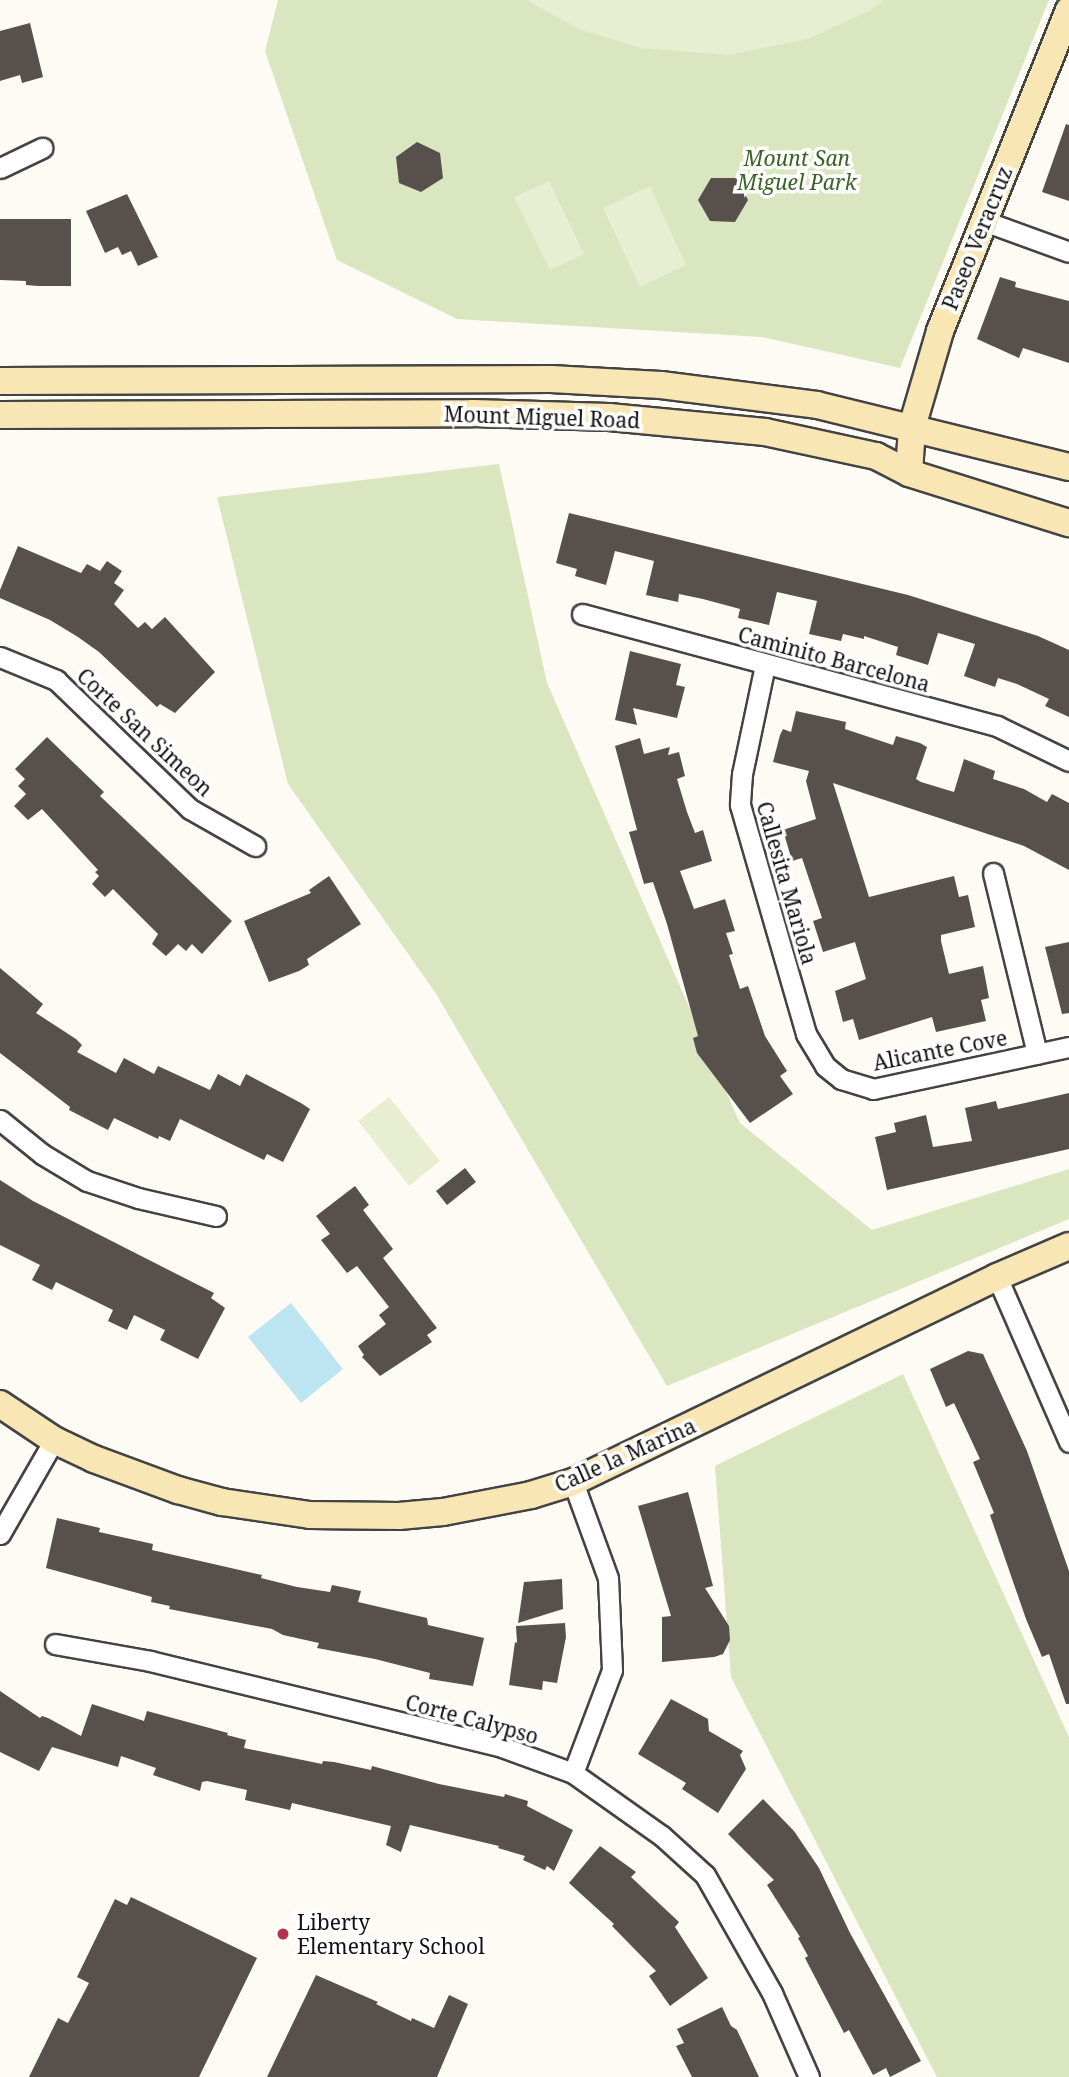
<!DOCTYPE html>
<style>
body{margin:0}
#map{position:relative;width:1069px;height:2077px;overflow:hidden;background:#fefbf4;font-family:"Noto Serif",serif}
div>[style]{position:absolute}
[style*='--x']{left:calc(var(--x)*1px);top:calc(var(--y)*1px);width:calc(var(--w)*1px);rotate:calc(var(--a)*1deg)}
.green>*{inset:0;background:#d9e6c0}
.pitch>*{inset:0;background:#e8eed1}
.water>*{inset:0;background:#bde5f1}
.building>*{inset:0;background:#58504d}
.roads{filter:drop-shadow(2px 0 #434343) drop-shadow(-2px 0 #434343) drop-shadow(0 2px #434343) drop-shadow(0 -2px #434343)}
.street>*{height:19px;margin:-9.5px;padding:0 9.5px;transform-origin:9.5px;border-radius:9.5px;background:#fff}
.secondary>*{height:26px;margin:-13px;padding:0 13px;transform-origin:13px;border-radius:13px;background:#f8e7b5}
.dots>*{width:19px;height:19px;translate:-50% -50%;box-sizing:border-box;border:4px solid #fff;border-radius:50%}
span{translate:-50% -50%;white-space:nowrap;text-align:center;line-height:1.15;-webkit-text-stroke:7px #fff;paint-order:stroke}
.park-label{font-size:21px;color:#3a6325;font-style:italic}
.street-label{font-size:21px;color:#101010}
.poi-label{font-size:21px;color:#101010}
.left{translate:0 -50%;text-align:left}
</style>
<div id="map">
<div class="green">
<i style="clip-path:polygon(278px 0,1049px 0,900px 368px,762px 337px,457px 319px,337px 260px,265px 51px)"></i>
<i style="clip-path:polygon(499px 464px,547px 683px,740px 1123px,872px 1230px,1069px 1169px,1069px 1219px,667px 1386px,435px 992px,288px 784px,217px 497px)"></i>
<i style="clip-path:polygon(903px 1374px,1069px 1737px,1069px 2077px,937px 2077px,731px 1677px,715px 1466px)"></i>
</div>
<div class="pitch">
<i style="clip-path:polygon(526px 0,884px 0,869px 11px,808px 39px,728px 55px,641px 48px,579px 29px)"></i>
<i style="clip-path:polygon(549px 181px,584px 254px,550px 270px,514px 197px)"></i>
<i style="clip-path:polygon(650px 186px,686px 265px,640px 287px,603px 208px)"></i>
<i style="clip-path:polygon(389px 1097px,440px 1161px,409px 1186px,358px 1121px)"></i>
</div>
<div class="water">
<i style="clip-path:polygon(291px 1303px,343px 1369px,301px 1403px,248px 1337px)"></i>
</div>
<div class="building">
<i style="clip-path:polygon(30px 23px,43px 77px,22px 83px,20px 75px,0 81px,0 31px)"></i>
<i style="clip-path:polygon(1066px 124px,1069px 125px,1069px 201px,1042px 192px)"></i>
<i style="clip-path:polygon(417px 142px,440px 153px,443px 178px,421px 192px,399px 183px,396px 157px)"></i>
<i style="clip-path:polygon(711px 178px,736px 178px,748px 200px,735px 222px,710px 221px,698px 200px)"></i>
<i style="clip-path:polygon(127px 194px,158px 257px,138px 266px,131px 251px,122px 255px,118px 247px,105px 253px,86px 211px)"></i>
<i style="clip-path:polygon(0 219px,71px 219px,71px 286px,38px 286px,26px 285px,26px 281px,0 280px)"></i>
<i style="clip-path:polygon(1000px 277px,1016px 282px,1015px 287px,1069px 301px,1069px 363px,1023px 348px,1019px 358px,977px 339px)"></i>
<i style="clip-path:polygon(569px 513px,908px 595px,1038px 636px,1069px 650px,1069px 717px,1045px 706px,1049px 699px,1017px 684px,998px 678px,995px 687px,964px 676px,975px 644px,942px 634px,938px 633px,928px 665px,896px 655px,898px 647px,864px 636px,864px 639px,843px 634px,841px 641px,809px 634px,817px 601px,777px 592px,769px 625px,738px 618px,740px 609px,703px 599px,679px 594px,678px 602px,646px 595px,654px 561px,615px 551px,606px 585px,575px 576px,577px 569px,556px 563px)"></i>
<i style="clip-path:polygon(18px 546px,81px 573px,87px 564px,100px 571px,107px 561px,122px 571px,114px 583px,124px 590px,114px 604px,138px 628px,145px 622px,152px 629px,165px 617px,215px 672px,175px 713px,160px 704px,157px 707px,99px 652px,78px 637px,50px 620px,0 598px,0 590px)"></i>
<i style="clip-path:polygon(630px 651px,681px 664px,676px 685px,685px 687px,677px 718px,633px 708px,637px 725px,615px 720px)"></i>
<i style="clip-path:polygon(796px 711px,846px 722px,845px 729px,893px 745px,896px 736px,920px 743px,927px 747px,916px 779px,921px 782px,954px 792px,964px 759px,995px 771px,993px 779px,1024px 789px,1047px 802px,1052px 794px,1069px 803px,1069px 870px,1024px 846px,833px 783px,869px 897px,954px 876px,959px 897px,968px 895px,975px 927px,941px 935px,941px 941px,949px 974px,983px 966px,989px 998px,981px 1000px,986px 1021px,936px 1032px,932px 1017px,859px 1040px,853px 1019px,843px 1022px,835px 991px,866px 979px,855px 942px,823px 952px,813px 921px,822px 918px,802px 858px,792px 861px,783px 830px,816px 819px,806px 781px,809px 771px,773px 762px,780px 735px,783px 729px,791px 732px)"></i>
<i style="clip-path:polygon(47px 737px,104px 792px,100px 796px,232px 921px,202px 954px,192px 944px,186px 951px,178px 944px,166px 956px,152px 944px,158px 934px,113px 889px,105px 897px,92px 884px,99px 876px,95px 872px,98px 870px,42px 809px,28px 820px,14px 806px,26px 794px,18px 786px,25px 779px,15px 769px)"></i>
<i style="clip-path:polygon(640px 738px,644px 754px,670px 747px,668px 755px,679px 752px,685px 776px,677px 779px,687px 812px,695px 833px,703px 830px,712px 861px,680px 871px,694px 909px,725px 899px,735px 931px,726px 933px,733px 954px,729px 955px,740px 989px,748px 986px,765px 1036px,787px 1071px,780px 1076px,793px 1094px,750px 1123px,697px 1053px,693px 1038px,698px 1036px,667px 924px,653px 882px,644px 884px,629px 832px,637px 830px,615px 746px)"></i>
<i style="clip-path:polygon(329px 876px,361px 924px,307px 959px,309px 965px,299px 971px,269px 982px,244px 921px,311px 893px,309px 890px)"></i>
<i style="clip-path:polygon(1069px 942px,1069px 1013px,1062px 1014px,1045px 947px)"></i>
<i style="clip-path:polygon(0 968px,43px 1004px,36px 1013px,76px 1039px,82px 1045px,77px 1052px,116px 1073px,124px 1058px,154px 1074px,158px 1066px,210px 1090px,218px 1074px,240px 1086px,246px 1074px,301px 1103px,310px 1109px,283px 1162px,267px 1154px,264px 1160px,180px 1119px,170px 1141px,159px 1136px,158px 1139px,114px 1118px,108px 1130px,69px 1110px,70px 1107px,0 1053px)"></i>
<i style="clip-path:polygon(1069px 1093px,1069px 1149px,887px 1190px,875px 1137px,896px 1132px,894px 1123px,926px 1115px,933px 1147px,972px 1141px,965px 1108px,996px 1101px,998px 1109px)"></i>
<i style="clip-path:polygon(465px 1168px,476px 1182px,447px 1205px,436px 1191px)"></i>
<i style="clip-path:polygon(0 1180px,33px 1201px,214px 1293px,211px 1298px,225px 1308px,198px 1359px,160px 1340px,165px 1330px,134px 1315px,127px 1330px,108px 1321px,113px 1310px,56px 1282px,52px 1290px,32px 1280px,40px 1265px,0 1245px)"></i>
<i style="clip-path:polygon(355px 1186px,369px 1205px,363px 1210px,393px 1249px,383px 1258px,437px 1328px,427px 1335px,432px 1342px,380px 1376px,362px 1357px,364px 1355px,358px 1346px,386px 1324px,379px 1315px,389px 1307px,357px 1266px,347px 1273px,321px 1240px,330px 1234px,316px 1216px)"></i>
<i style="clip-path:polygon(968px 1351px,983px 1354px,1027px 1451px,1069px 1571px,1069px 1704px,1066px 1704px,1049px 1654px,1042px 1657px,1026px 1619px,990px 1515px,994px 1513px,973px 1462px,980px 1459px,954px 1403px,946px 1407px,930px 1369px)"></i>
<i style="clip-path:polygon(688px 1492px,713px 1586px,705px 1588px,729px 1626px,730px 1640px,723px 1654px,714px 1657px,662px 1662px,662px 1617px,671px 1616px,638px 1506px)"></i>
<i style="clip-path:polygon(57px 1518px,100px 1528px,99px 1532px,153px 1544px,152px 1550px,262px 1575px,261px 1578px,297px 1587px,330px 1592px,332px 1585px,361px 1591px,358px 1602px,427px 1618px,428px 1625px,484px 1638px,473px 1686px,429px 1679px,430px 1673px,375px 1659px,317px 1648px,319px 1643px,283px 1635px,272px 1629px,169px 1609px,170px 1606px,151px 1602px,152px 1597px,46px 1568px)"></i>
<i style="clip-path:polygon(562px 1579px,563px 1609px,518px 1623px,524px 1582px)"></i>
<i style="clip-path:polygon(565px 1623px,566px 1637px,557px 1683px,543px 1681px,542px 1690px,509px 1685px,515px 1642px,517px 1643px,516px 1626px)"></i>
<i style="clip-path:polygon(0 1691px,40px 1718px,42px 1716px,48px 1718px,81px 1736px,92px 1704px,144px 1721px,147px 1711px,228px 1733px,227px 1735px,246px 1740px,244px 1748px,322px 1764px,323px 1761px,334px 1762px,371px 1770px,372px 1766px,439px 1784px,504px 1797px,505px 1794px,528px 1801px,527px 1806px,573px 1830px,554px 1871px,547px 1866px,545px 1870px,523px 1860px,525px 1856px,498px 1848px,499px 1846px,410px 1825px,401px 1852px,386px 1845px,391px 1826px,292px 1803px,290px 1810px,245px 1800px,247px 1790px,207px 1781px,202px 1782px,200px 1791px,153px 1775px,156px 1768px,121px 1756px,118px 1767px,52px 1747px,39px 1771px,0 1752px)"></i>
<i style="clip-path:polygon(671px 1699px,708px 1719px,709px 1731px,743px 1751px,740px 1755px,746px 1769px,718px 1813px,682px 1789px,686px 1783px,638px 1754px)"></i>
<i style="clip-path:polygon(763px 1799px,794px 1831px,819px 1868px,850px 1933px,921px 2061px,890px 2077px,886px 2068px,873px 2075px,849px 2030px,844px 2033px,805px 1958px,808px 1956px,798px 1938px,800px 1937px,767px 1885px,774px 1880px,728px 1834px)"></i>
<i style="clip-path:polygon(600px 1846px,636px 1872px,631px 1877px,679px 1922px,675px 1927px,708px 1978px,670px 2006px,649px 1976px,656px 1971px,612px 1926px,614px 1924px,569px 1883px)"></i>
<i style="clip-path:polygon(131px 1897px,257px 1958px,199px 2077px,29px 2077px,58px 2018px,68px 2023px,89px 1983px,77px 1977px,115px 1899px,127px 1905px)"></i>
<i style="clip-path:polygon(316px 1975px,378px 2002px,376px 2004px,411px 2021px,412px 2018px,434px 2028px,449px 1995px,468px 2004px,437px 2077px,267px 2077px)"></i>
<i style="clip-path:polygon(722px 2007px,731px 2026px,737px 2030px,759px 2077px,692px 2077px,676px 2046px,684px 2043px,677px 2029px)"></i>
</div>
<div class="roads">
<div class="street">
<i style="--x:0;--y:168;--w:47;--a:-25.5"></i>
<i style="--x:984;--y:221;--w:90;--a:20"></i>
<i style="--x:582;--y:614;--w:430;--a:15.1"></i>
<i style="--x:997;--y:726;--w:80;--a:25.9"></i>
<i style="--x:0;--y:657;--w:61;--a:22.3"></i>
<i style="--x:56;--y:680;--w:186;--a:43.9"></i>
<i style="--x:190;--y:809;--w:75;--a:29.6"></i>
<i style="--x:765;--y:665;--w:111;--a:101.9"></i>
<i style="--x:742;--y:774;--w:31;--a:94"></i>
<i style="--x:740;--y:805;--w:238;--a:73.9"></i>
<i style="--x:806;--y:1034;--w:37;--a:59"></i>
<i style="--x:825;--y:1066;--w:21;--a:39"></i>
<i style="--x:841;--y:1079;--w:34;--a:17"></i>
<i style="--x:873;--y:1089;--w:200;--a:-12.1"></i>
<i style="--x:993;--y:873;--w:186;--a:76.3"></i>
<i style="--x:0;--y:1120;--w:54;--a:39"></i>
<i style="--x:42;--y:1154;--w:52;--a:31"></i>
<i style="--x:87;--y:1181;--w:54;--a:18.4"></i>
<i style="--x:138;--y:1198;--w:80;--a:13"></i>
<i style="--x:997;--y:1277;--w:180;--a:66.4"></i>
<i style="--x:573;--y:1482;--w:102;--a:70"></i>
<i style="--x:608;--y:1578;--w:92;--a:87.5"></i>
<i style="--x:612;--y:1670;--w:110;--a:110.7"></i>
<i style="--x:0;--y:1534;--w:108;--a:-60.1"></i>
<i style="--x:55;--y:1644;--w:97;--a:10.1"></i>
<i style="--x:150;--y:1661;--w:362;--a:13.7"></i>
<i style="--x:502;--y:1747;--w:76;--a:20.1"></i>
<i style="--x:573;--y:1773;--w:109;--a:35.3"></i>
<i style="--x:662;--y:1836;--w:58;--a:42.2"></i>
<i style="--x:705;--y:1875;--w:136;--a:60.4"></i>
<i style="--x:772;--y:1993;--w:92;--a:66.2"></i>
</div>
<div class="secondary">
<i style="--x:0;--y:381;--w:551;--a:-0.21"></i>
<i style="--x:551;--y:379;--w:110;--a:3.1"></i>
<i style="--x:661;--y:385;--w:157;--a:7.3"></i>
<i style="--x:817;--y:405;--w:260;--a:13.8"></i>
<i style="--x:0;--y:415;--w:473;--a:-0.2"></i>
<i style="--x:473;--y:413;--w:136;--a:1.7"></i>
<i style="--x:609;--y:417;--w:157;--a:5.5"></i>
<i style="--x:765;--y:432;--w:114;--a:12.2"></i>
<i style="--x:876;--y:456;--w:37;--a:27"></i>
<i style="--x:909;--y:473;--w:168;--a:17.4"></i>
<i style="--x:909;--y:473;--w:46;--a:-86.3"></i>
<i style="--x:912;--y:427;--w:100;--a:-73.7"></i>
<i style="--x:940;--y:331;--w:346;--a:-68.1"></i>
<i style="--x:0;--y:1404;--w:65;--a:33.7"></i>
<i style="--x:54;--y:1440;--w:44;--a:25.4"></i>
<i style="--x:94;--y:1459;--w:90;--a:20.3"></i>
<i style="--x:178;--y:1490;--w:46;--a:15.3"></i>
<i style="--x:222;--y:1502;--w:89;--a:8.4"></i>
<i style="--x:310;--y:1515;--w:89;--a:0.6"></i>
<i style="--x:399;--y:1516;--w:44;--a:-5.2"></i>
<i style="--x:443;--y:1512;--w:90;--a:-10.9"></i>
<i style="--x:531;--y:1495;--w:44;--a:-17.2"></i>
<i style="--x:573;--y:1482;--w:471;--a:-25.8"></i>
<i style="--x:997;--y:1277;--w:78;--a:-23.3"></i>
</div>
</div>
<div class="dots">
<i style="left:283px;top:1934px;background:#b4334b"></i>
</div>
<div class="park-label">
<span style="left:797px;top:170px">Mount San<br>Miguel Park</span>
</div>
<div class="street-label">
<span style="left:977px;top:238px;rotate:-68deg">Paseo Veracruz</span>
<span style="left:542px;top:417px;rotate:2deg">Mount Miguel Road</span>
<span style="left:834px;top:659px;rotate:15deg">Caminito Barcelona</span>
<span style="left:145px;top:732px;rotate:43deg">Corte San Simeon</span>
<span style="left:787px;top:883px;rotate:74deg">Callesita Mariola</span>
<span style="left:940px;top:1050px;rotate:-11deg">Alicante Cove</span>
<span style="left:625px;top:1455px;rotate:-24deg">Calle la Marina</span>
<span style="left:472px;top:1719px;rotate:15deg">Corte Calypso</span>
</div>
<div class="poi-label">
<span class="left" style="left:297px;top:1934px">Liberty<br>Elementary School</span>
</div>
</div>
